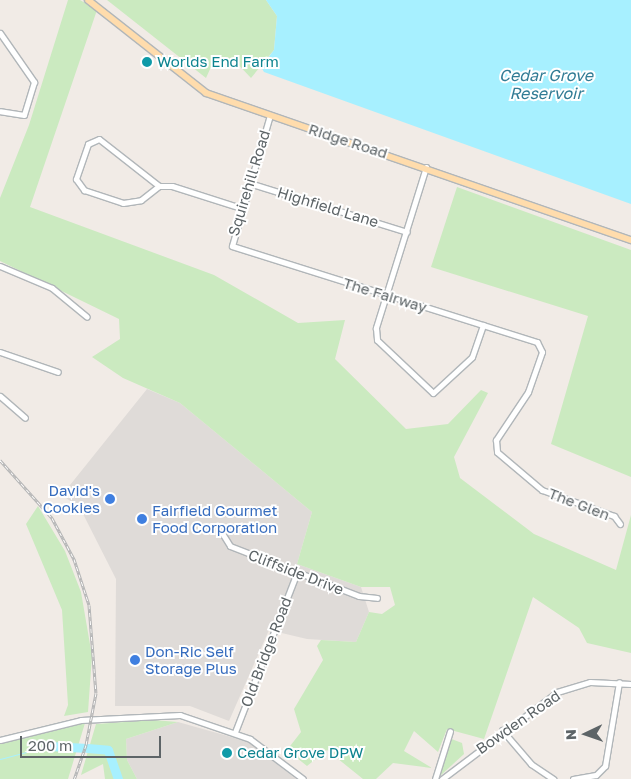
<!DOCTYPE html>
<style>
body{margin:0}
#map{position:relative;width:631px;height:779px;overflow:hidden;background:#f1ebe6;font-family:"Golos Text",sans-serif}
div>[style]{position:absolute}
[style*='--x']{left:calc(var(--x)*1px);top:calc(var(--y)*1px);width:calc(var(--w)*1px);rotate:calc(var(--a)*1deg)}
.industrial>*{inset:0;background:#dfdbd8}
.green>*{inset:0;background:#cbeac0}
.water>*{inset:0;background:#a7f0ff}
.stream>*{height:1px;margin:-0.5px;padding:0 0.5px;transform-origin:0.5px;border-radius:0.5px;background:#a7f0ff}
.river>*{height:9px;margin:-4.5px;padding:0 4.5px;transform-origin:4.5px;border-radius:4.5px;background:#a7f0ff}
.roads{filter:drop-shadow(1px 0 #b1b6b9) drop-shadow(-1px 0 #b1b6b9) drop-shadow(0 1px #b1b6b9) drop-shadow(0 -1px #b1b6b9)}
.minor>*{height:5px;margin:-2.5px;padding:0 2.5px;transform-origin:2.5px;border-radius:2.5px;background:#fff}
.major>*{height:6px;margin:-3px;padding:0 3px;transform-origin:3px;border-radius:3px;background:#ffdcac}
.rail>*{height:3px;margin-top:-1.5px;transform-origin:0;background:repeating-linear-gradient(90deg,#fff 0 4px,#b3b4b5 0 8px);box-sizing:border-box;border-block:1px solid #b3b4b5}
.dots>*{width:14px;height:14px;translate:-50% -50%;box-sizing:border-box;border:2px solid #fff;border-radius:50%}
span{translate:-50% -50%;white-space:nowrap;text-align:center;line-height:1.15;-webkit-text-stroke:4px #fff;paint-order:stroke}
.culture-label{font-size:15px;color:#0d838f}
.left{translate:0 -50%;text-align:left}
.street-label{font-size:15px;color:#5d6467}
.shop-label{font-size:15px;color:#366cbe}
.right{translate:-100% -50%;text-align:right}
.water-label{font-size:16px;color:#317c95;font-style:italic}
.north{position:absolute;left:561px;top:709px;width:50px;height:50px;-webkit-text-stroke:4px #fff;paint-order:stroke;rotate:267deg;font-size:14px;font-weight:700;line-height:20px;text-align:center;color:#5d6467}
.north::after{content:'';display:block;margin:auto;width:18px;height:22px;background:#5d6467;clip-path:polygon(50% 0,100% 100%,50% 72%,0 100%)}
.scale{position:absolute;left:20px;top:736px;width:141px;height:22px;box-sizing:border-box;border:2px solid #5d6467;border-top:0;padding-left:6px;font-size:15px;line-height:18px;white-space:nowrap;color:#5d6467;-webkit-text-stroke:4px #fff;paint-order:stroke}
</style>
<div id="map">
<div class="industrial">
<i style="clip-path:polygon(147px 389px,180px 403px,312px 512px,297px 564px,361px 587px,369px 612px,356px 642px,307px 639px,269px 630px,229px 721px,190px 706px,115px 706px,116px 579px,80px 508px,62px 495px)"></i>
<i style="clip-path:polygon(178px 722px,249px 742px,296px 779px,137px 779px,127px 760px,126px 739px)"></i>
</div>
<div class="green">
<i style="clip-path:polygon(68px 0,80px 0,97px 10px,30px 207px,214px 275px,298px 323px,345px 320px,335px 359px,406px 429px,448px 424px,481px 390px,488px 393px,454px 457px,460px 478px,534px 534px,616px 570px,631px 515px,631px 653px,587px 643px,579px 628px,533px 597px,484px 739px,447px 729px,438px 752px,414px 731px,404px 751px,432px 768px,393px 763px,376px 779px,363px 779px,327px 750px,307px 766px,287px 750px,301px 732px,294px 709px,323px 660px,317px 646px,321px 640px,356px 642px,369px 612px,382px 614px,395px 605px,390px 587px,361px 587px,297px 564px,312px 512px,180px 403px,123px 378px,92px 357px,120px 339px,119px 319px,0 261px,0 198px,29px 125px)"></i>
<i style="clip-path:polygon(107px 0,266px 0,277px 16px,274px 50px,251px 78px,232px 58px,211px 67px,206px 78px)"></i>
<i style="clip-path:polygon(457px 187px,631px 250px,631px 477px,551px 444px,588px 316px,431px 267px)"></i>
<i style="clip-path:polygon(38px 506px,65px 551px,81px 592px,92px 656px,88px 712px,64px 716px,68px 705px,62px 610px,26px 524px)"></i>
<i style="clip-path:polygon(153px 720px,178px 722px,126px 739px,127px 760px,137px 779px,105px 779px,103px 764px,81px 775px,96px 724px)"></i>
<i style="clip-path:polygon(85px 723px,68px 779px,0 779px,0 744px)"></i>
<i style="clip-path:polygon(449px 738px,462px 743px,464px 754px,440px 776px)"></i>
</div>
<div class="water">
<i style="clip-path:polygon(266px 0,631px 0,631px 204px,264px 72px,261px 67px,274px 50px,277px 16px)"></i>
</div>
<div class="stream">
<i style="--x:0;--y:759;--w:51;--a:-14.9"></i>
</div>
<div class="river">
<i style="--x:49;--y:746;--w:34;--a:3"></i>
<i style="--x:87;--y:748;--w:21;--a:5"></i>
<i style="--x:108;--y:750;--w:31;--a:71"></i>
</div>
<div class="roads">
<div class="minor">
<i style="--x:0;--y:33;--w:60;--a:55.2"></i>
<i style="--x:34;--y:82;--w:34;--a:107"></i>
<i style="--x:24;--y:115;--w:24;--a:-171"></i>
<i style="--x:270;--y:115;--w:136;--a:106.2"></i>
<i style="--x:232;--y:246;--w:320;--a:17.5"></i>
<i style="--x:537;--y:342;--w:11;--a:63"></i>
<i style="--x:542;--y:352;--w:42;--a:109.3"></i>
<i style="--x:528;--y:392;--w:58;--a:123.7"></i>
<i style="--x:496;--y:440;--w:12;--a:85"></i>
<i style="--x:497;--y:452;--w:59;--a:40.2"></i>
<i style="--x:542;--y:490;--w:77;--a:19.9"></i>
<i style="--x:614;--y:516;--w:10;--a:53"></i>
<i style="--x:426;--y:167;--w:169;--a:107.3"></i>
<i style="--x:376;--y:328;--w:12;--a:85"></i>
<i style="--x:377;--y:340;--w:77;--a:43.4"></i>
<i style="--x:433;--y:393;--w:53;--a:-42.7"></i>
<i style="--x:472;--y:357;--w:34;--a:-71"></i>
<i style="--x:249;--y:183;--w:165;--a:17.2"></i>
<i style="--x:159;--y:186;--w:76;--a:-141.9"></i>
<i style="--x:99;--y:139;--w:12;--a:156"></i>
<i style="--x:88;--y:144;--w:37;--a:109"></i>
<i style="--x:76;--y:179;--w:14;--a:54"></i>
<i style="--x:84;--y:190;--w:41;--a:18.4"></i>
<i style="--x:123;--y:203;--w:18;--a:-9"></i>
<i style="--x:141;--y:200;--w:23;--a:-38"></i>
<i style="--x:159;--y:186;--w:13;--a:0"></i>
<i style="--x:172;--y:186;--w:72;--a:17.7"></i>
<i style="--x:0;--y:266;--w:56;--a:22.9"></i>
<i style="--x:52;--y:288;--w:45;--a:39.6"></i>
<i style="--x:0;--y:352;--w:61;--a:19"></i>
<i style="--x:0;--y:396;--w:33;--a:41"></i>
<i style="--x:222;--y:533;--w:15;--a:58"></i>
<i style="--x:230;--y:546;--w:138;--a:21.2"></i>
<i style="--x:359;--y:596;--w:18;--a:6"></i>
<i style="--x:502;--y:730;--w:45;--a:49.5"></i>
<i style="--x:531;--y:764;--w:27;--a:34"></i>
<i style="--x:235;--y:732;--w:172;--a:-68.8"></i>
<i style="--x:0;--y:740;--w:83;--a:-13.9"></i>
<i style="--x:81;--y:720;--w:99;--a:-2.9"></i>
<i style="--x:180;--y:715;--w:74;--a:18.9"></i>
<i style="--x:250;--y:739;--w:66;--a:37"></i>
<i style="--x:435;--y:779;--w:50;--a:-72.6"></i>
<i style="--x:442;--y:779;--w:144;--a:-37.1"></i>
<i style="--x:557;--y:692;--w:34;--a:-17"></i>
<i style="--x:590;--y:682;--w:41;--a:2.8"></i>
<i style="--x:573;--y:779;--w:23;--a:-10"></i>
<i style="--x:596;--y:775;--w:13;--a:-45"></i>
<i style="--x:605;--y:766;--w:85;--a:-80.5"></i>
</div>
<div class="major">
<i style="--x:88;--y:0;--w:150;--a:38.2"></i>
<i style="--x:206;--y:93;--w:450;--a:19.1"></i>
</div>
</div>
<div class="rail">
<i style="--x:0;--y:460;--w:78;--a:48.1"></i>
<i style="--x:52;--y:518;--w:47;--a:61.8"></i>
<i style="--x:74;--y:559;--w:48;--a:71.9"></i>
<i style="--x:89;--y:605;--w:88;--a:85.5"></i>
<i style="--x:96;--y:693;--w:53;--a:100.9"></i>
<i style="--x:86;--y:745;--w:36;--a:109"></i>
</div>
<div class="dots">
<i style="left:147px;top:62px;background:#0f9aa8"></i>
<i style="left:110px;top:499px;background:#3f7fe0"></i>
<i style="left:142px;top:519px;background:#3f7fe0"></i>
<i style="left:135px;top:660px;background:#3f7fe0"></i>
<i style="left:227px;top:753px;background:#0f9aa8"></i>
</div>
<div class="culture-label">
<span class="left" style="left:157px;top:62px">Worlds End Farm</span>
<span class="left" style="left:237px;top:753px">Cedar Grove DPW</span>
</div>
<div class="street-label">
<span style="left:348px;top:141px;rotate:18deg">Ridge Road</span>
<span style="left:249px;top:183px;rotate:-73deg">Squirehill Road</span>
<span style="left:328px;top:207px;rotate:17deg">Highfield Lane</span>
<span style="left:385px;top:295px;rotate:17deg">The Fairway</span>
<span style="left:579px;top:504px;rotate:21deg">The Glen</span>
<span style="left:296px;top:572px;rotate:21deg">Cliffside Drive</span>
<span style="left:266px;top:652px;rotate:-69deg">Old Bridge Road</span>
<span style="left:518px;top:722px;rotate:-35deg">Bowden Road</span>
</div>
<div class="shop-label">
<span class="right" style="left:100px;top:499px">David's<br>Cookies</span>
<span class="left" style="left:152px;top:519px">Fairfield Gourmet<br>Food Corporation</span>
<span class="left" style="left:145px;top:660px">Don-Ric Self<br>Storage Plus</span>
</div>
<div class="water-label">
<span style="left:546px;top:84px">Cedar Grove<br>Reservoir</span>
</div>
<div class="north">N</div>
<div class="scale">200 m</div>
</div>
